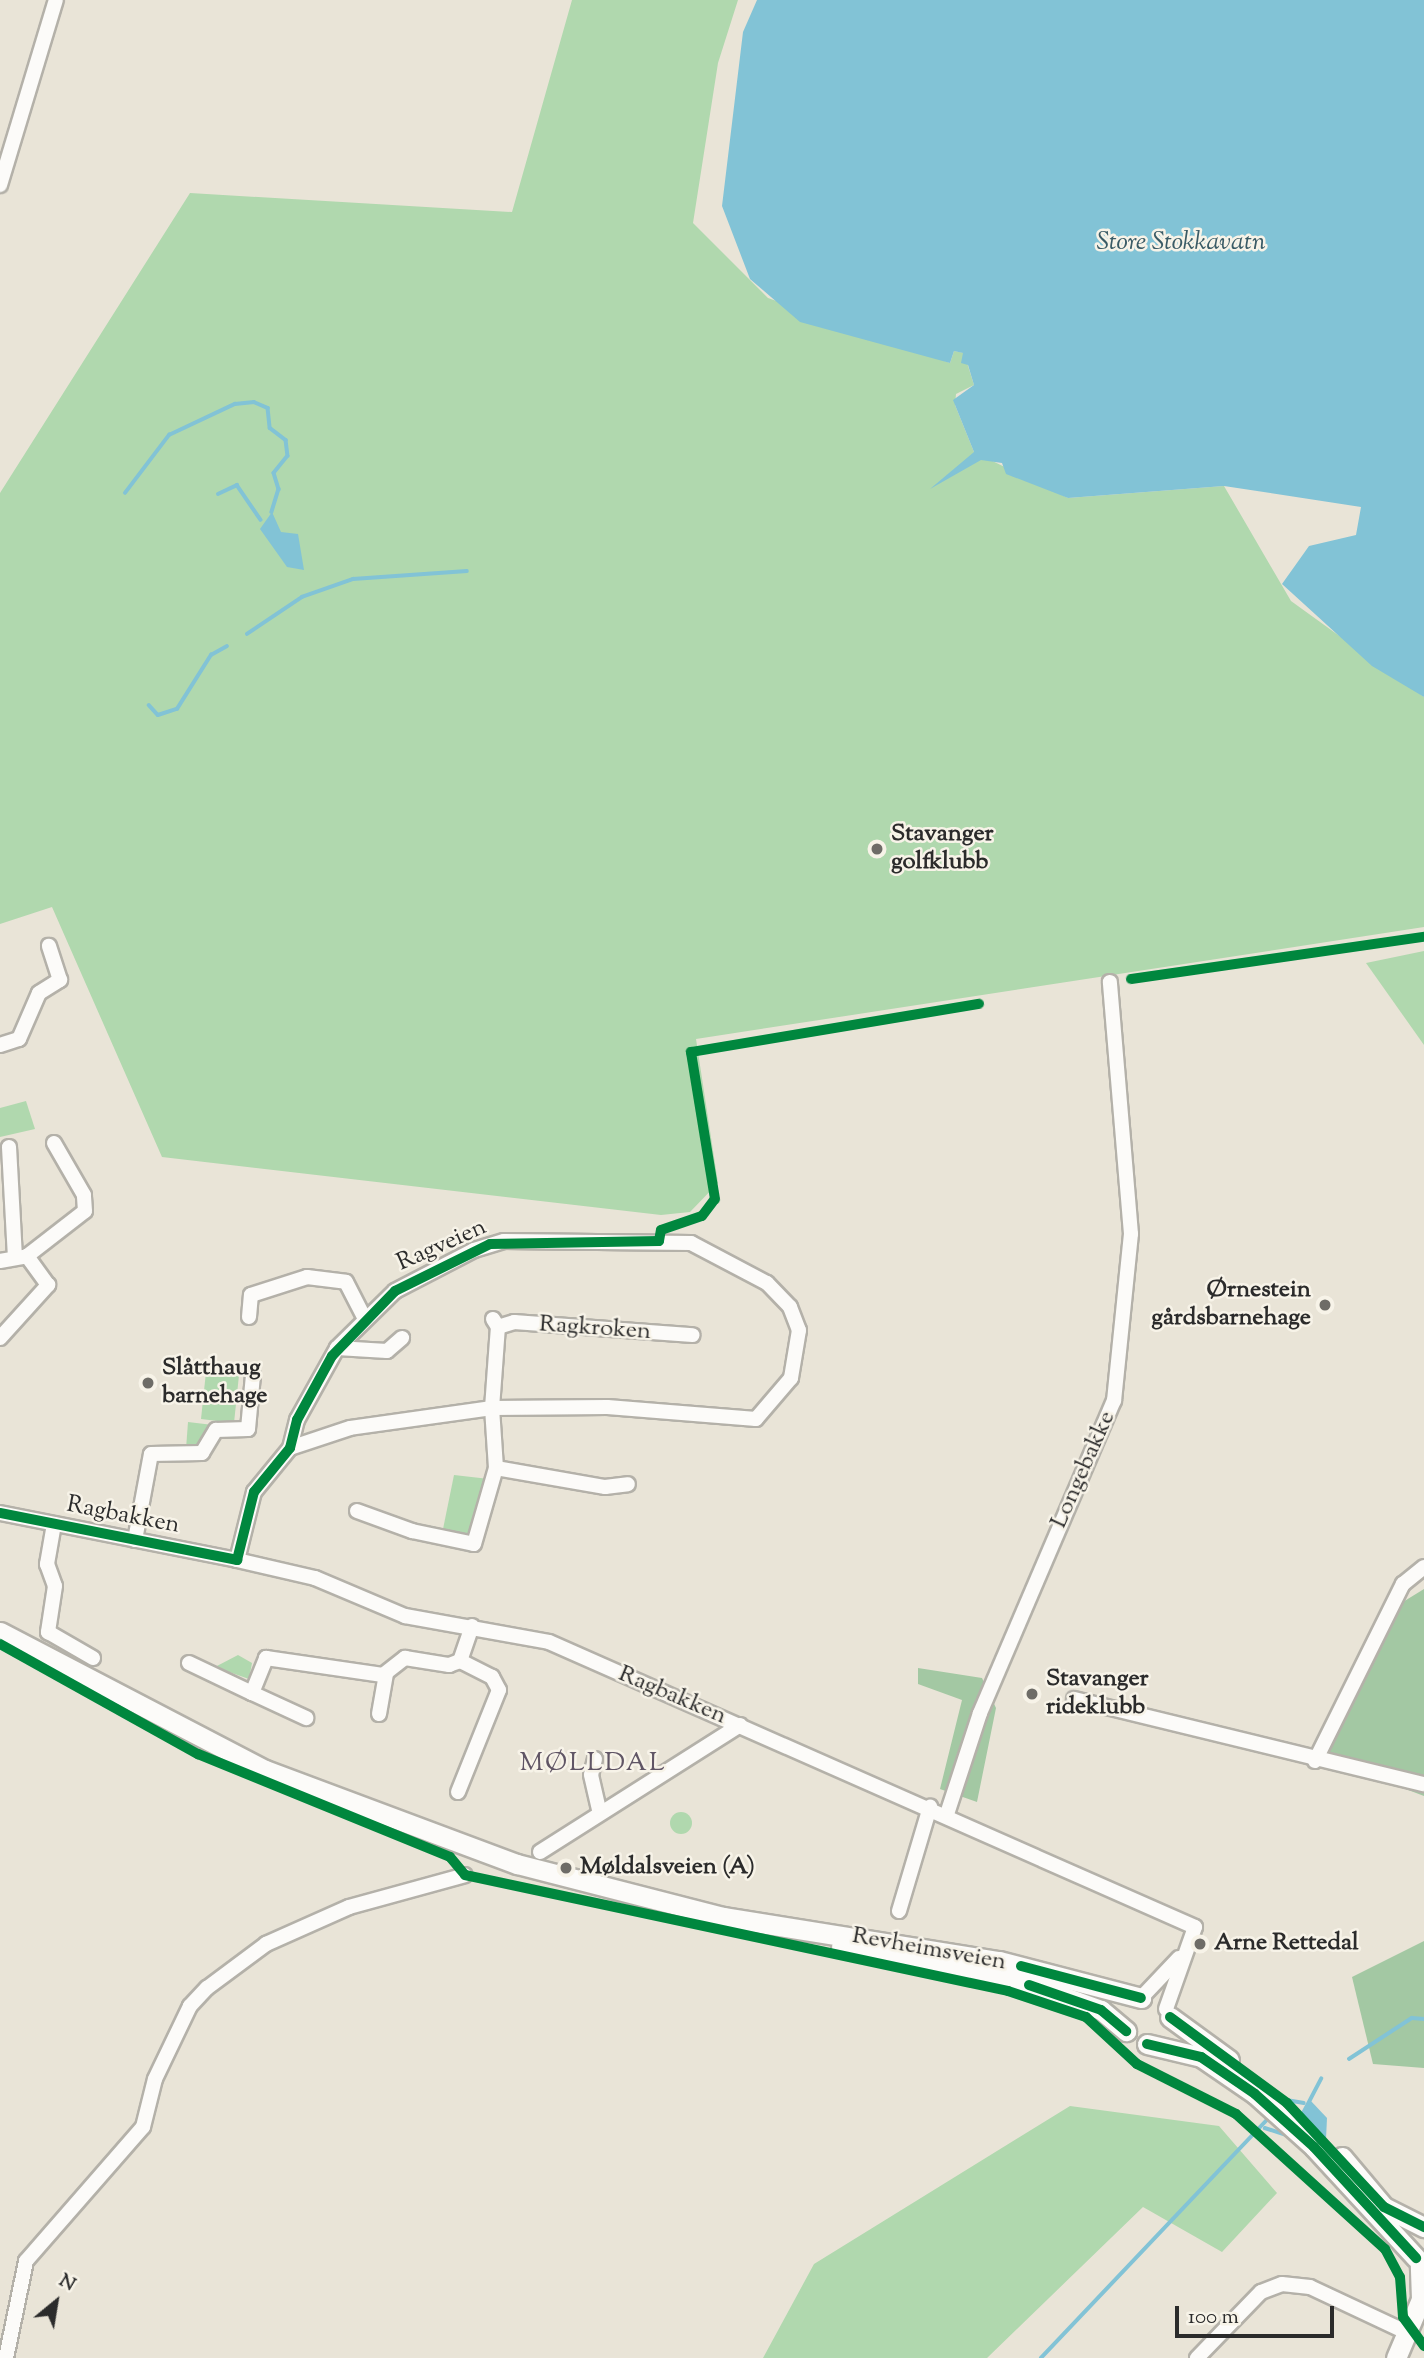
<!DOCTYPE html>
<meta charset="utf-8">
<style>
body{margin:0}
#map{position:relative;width:1424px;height:2358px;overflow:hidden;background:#e9e4d7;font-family:"Sorts Mill Goudy",serif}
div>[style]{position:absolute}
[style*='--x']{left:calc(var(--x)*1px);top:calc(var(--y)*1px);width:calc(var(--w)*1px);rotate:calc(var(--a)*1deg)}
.green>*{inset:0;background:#b0d8ae}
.round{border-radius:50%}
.forest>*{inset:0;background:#a3c8a3}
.water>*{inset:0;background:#82c3d6}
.stream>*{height:3.5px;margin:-1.75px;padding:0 1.75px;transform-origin:1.75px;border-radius:1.75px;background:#82c3d6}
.roads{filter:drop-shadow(2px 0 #b4b1a9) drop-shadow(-2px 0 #b4b1a9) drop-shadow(0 2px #b4b1a9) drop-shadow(0 -2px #b4b1a9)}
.minor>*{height:14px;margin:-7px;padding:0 7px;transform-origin:7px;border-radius:7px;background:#fcfbf9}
.major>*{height:19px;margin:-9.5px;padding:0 9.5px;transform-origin:9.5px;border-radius:9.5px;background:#fcfbf9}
.cycleway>*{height:10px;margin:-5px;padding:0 5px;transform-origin:5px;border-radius:5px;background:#00873e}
.dots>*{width:19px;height:19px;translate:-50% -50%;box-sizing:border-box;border:4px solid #f7f3e8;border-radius:50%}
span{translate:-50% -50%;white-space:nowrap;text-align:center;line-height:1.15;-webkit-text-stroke:5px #f7f3e8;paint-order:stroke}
.poi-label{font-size:24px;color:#2b2b2b;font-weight:700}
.left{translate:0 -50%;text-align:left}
.right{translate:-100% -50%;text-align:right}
.street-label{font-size:24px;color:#2b2b2b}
.water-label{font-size:26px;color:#3a5b66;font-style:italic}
.neighbourhood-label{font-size:26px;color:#605565;letter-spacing:2px}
.north{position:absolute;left:21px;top:2267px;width:70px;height:70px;-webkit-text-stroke:5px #f7f3e8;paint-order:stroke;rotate:30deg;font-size:19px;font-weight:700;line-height:28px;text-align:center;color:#2b2b2b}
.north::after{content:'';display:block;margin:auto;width:24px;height:32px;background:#2b2b2b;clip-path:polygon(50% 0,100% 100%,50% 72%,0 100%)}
.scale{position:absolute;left:1175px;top:2306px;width:159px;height:32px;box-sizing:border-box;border:4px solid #2b2b2b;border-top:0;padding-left:9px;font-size:21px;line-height:24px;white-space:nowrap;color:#2b2b2b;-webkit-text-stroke:5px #f7f3e8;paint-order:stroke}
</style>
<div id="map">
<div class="green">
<i style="clip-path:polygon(572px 0,738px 0,718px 63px,693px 223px,768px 298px,950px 363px,954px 351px,964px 353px,974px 385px,956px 394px,955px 405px,974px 452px,1068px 498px,1224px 486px,1291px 601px,1424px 697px,1424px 927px,696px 1039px,718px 1183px,690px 1212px,661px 1215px,162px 1157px,52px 907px,0 924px,0 493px,190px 193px,512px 212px)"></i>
<i style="clip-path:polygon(1424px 951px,1424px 1045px,1366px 963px)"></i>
<i style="clip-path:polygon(26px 1101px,35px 1129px,0 1137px,0 1108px)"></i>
<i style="clip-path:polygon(206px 1372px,239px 1375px,234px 1423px,201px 1419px)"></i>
<i style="clip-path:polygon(188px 1422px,213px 1425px,202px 1447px,186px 1449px)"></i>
<i style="clip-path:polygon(454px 1475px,489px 1479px,470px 1538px,443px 1529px)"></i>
<i style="clip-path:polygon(238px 1655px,252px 1663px,249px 1679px,215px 1667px)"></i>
<i class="round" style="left:670px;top:1812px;width:22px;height:22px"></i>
<i style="clip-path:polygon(1070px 2106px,1219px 2126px,1277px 2193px,1222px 2252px,1143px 2207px,987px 2358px,763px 2358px,814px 2264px)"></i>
</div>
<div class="forest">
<i style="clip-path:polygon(1424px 1589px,1424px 1796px,1324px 1758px,1398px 1605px)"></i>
<i style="clip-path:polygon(918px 1668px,982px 1678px,996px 1708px,977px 1802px,940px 1789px,962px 1700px,918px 1684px)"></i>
<i style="clip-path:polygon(1424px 1941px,1424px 2068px,1373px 2064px,1352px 1977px)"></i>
</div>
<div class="water">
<i style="clip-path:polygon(757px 0,1424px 0,1424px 697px,1372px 666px,1282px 584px,1309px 546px,1356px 535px,1361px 507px,1224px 486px,1068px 498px,1006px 474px,1002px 463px,981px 460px,930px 489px,974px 452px,953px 400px,974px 385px,968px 365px,961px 363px,963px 353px,954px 351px,950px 363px,800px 322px,750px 279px,722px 206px,743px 32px)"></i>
<i style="clip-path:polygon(272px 512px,281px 532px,298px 534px,304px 570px,287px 567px,260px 529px)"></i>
<i style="clip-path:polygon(1310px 2100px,1327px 2118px,1326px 2139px,1297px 2131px)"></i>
</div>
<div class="stream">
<i style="--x:125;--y:493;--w:73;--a:-52.8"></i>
<i style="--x:169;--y:435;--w:73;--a:-25.2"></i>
<i style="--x:235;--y:404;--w:19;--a:-6"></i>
<i style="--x:254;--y:402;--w:15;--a:23"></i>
<i style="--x:268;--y:408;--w:20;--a:84"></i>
<i style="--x:270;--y:428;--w:20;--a:37"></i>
<i style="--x:286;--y:440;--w:16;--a:83"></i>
<i style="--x:288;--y:456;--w:22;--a:129"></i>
<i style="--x:274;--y:473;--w:17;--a:73"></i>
<i style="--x:279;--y:489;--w:24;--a:107"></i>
<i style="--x:218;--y:494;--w:21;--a:-25"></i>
<i style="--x:237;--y:485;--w:42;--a:55.6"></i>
<i style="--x:247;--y:634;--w:66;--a:-33.9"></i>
<i style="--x:302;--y:597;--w:54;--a:-19.4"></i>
<i style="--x:353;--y:579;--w:114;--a:-4"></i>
<i style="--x:149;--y:705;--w:13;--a:48"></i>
<i style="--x:158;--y:715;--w:20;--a:-18"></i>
<i style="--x:177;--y:709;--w:64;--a:-57.8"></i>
<i style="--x:211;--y:655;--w:18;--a:-29"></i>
<i style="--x:1349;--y:2059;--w:75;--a:-33.1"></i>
<i style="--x:1412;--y:2018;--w:12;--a:5"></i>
<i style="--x:1277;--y:2106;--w:8;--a:-60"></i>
<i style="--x:1281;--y:2099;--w:23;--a:10"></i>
<i style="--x:1298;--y:2123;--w:50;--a:-62.4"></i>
<i style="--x:1265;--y:2128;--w:29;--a:18"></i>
<i style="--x:1041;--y:2358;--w:334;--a:-46.5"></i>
</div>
<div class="roads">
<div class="minor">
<i style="--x:0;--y:185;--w:193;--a:-73.2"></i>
<i style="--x:0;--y:1045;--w:20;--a:-18"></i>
<i style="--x:19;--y:1039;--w:50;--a:-66.5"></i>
<i style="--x:39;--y:993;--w:25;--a:-32"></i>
<i style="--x:60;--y:980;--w:36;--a:-108"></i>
<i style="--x:9;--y:1147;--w:111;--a:86.9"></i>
<i style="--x:0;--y:1261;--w:27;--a:-10"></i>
<i style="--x:27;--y:1256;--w:73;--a:-37.8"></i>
<i style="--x:85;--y:1211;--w:16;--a:-94"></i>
<i style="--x:84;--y:1195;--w:60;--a:-120"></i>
<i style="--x:249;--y:1317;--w:22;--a:-85"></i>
<i style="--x:251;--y:1295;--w:59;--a:-17.8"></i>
<i style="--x:307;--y:1277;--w:39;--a:7"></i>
<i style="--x:346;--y:1282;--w:42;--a:62.8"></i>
<i style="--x:493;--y:1319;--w:9;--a:58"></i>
<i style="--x:498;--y:1327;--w:17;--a:-17"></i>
<i style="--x:514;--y:1322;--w:179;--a:4.2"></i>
<i style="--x:0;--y:1338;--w:72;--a:-47.8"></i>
<i style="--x:48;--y:1285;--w:36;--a:-126"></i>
<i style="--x:337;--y:1348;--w:50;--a:3.4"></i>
<i style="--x:387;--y:1351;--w:20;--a:-41"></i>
<i style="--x:496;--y:1468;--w:60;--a:-93.8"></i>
<i style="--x:492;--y:1408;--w:81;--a:-85.8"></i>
<i style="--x:357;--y:1511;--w:59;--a:20"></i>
<i style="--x:412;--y:1531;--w:63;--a:11.8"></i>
<i style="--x:474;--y:1544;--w:79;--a:-73.9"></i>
<i style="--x:496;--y:1468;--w:111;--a:9.9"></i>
<i style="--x:605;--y:1487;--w:23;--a:-7"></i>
<i style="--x:0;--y:1513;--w:242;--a:11.2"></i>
<i style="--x:237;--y:1560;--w:80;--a:13"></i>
<i style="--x:315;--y:1578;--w:98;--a:22.9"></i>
<i style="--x:405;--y:1616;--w:146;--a:10.2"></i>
<i style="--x:549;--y:1642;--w:706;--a:23.81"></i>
<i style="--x:1195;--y:1927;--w:87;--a:109.5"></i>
<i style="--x:54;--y:1524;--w:41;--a:99.9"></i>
<i style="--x:47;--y:1564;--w:23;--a:70"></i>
<i style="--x:55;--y:1586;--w:47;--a:98.7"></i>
<i style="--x:48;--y:1632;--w:52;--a:30"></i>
<i style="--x:135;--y:1540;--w:87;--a:-79.5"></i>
<i style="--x:151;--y:1454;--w:51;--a:-1.1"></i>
<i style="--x:202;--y:1453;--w:27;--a:-59"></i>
<i style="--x:216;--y:1430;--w:32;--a:-2"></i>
<i style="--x:248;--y:1429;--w:54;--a:-84.7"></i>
<i style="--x:237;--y:1560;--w:70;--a:-76"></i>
<i style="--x:254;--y:1492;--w:57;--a:-50.7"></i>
<i style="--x:290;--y:1448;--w:29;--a:-76"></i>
<i style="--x:297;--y:1420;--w:82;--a:-60.9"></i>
<i style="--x:337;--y:1348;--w:81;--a:-44.5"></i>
<i style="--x:395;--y:1291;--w:89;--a:-27.4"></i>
<i style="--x:474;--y:1250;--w:31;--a:-17"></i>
<i style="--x:504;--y:1241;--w:187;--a:0.6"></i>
<i style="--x:691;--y:1243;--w:86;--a:27.8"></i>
<i style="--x:767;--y:1283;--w:33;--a:46"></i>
<i style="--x:790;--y:1307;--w:25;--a:69"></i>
<i style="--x:799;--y:1330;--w:49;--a:99.5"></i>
<i style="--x:791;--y:1378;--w:54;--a:130.5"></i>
<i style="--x:756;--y:1419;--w:149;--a:-175.4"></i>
<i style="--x:607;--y:1407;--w:115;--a:179.5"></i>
<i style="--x:492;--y:1408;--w:143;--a:172"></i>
<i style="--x:350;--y:1428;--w:63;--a:161.6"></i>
<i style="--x:189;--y:1663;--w:70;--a:25.5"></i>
<i style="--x:252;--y:1693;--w:38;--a:-68"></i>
<i style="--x:266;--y:1658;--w:118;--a:8.3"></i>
<i style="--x:383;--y:1675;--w:28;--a:-38"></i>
<i style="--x:405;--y:1658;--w:45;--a:9"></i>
<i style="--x:449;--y:1665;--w:12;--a:-20"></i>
<i style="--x:460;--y:1661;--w:37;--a:-71"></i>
<i style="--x:252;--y:1693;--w:60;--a:24.8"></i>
<i style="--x:1074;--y:1699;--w:360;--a:13.7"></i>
<i style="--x:379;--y:1714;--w:41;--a:-80.1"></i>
<i style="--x:595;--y:1759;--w:16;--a:104"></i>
<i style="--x:591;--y:1775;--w:39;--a:77"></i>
<i style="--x:1315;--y:1761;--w:198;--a:-63.6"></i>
<i style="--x:1403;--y:1584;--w:27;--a:-39"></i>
<i style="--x:458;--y:1792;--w:110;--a:-68.1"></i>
<i style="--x:499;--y:1690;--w:15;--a:-118"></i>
<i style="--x:492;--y:1677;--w:36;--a:-153"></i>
<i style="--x:947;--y:1814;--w:106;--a:-71.9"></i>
<i style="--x:980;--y:1713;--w:340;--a:-66.8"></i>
<i style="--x:1114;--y:1401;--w:168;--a:-84.2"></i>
<i style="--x:1131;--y:1234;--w:253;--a:-94.8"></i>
<i style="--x:540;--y:1852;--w:237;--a:-32.4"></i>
<i style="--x:899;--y:1911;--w:109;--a:-73.4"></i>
<i style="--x:1141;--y:1998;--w:55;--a:-46.5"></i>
<i style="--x:6;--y:2358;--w:99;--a:-78.3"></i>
<i style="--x:26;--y:2261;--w:178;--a:-48.9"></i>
<i style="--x:143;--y:2127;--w:49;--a:-76"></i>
<i style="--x:155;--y:2079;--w:81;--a:-64.4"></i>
<i style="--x:190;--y:2006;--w:25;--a:-47"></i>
<i style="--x:207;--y:1988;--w:74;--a:-36.7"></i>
<i style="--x:266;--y:1944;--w:91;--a:-24"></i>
<i style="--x:349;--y:1907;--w:120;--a:-15.4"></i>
<i style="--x:1197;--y:2358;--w:92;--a:-45.9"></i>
<i style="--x:1261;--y:2292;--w:22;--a:-21"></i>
<i style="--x:1282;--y:2284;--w:28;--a:6"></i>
<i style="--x:1310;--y:2287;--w:108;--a:25.1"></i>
</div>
<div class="major">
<i style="--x:0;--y:1632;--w:299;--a:27.5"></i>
<i style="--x:265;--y:1770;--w:269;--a:20.5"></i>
<i style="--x:517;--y:1864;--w:213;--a:14.4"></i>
<i style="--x:723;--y:1917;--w:279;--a:9.1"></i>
<i style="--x:999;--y:1961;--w:147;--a:14.6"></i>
<i style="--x:841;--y:1947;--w:205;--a:11.8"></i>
<i style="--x:1042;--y:1989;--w:63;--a:19.6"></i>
<i style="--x:1101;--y:2010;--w:33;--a:40"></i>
<i style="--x:1170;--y:2017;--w:73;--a:36.1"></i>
<i style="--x:1147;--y:2044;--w:56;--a:13.5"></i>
<i style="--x:1201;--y:2057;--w:65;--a:34.4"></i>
<i style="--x:1255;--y:2094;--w:79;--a:41.9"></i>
<i style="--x:1314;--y:2147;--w:151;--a:47.4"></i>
<i style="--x:1342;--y:2157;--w:65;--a:50"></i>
<i style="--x:1384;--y:2207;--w:45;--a:26.6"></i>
<i style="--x:1396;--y:2358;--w:64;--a:-67"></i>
<i style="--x:1421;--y:2299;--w:36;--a:-92"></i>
</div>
</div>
<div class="cycleway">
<i style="--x:1131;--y:979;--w:296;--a:-8.2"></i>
<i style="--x:0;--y:1513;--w:242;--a:11.2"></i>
<i style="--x:237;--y:1560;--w:70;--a:-76"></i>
<i style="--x:254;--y:1492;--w:57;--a:-50.7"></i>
<i style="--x:290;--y:1448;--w:29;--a:-76"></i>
<i style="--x:297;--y:1420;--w:73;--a:-61.3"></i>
<i style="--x:332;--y:1356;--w:91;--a:-45.9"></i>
<i style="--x:395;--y:1291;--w:106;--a:-26.3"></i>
<i style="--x:490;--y:1244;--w:169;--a:-1"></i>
<i style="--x:659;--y:1241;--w:11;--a:-80"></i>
<i style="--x:661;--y:1230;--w:43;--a:-18.9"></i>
<i style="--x:702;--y:1216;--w:21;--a:-53"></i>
<i style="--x:715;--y:1199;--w:149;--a:-99.3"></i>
<i style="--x:691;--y:1052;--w:292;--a:-9.5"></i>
<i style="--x:0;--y:1644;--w:227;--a:29.1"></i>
<i style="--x:198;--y:1754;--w:272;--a:22.2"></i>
<i style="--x:450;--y:1857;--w:23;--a:50"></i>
<i style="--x:465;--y:1875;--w:555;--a:12.06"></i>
<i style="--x:1008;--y:1991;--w:82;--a:18.4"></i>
<i style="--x:1086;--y:2017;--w:69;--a:42.7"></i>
<i style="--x:1137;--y:2064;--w:111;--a:26.8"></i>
<i style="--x:1236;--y:2114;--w:201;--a:42.2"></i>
<i style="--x:1385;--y:2249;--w:32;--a:62"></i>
<i style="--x:1400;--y:2277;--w:40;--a:85.7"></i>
<i style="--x:1403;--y:2317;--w:36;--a:54"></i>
<i style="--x:1021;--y:1966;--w:124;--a:14.9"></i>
<i style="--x:1029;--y:1985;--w:76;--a:19.1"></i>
<i style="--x:1101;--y:2010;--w:33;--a:40"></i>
<i style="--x:1170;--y:2017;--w:145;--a:36.3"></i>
<i style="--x:1287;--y:2103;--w:142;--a:47"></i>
<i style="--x:1384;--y:2207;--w:45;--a:26.6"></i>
<i style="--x:1147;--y:2044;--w:56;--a:13.5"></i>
<i style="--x:1201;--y:2057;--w:65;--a:34.4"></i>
<i style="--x:1255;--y:2094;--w:79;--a:41.9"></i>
<i style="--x:1314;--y:2147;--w:151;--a:47.4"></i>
</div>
<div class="dots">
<i style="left:877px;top:849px;background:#6e6c67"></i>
<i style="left:1325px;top:1305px;background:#6e6c67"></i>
<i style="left:148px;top:1383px;background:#6e6c67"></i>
<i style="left:1032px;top:1694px;background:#6e6c67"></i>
<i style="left:566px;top:1868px;background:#6e6c67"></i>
<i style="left:1200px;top:1944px;background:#6e6c67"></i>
</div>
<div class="poi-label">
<span class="left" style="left:891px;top:849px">Stavanger<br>golfklubb</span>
<span class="right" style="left:1311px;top:1305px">Ørnestein<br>gårdsbarnehage</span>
<span class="left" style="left:162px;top:1383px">Slåtthaug<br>barnehage</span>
<span class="left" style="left:1046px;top:1694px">Stavanger<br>rideklubb</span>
<span class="left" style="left:580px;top:1868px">Møldalsveien (A)</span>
<span class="left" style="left:1214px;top:1944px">Arne Rettedal</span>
</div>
<div class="street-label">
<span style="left:442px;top:1246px;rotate:-24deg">Ragveien</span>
<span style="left:595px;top:1329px;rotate:4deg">Ragkroken</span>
<span style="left:1084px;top:1470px;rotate:-66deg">Longebakke</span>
<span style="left:123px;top:1516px;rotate:11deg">Ragbakken</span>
<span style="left:672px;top:1696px;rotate:23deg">Ragbakken</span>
<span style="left:929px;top:1950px;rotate:10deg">Revheimsveien</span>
</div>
<div class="water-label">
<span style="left:1181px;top:243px">Store Stokkavatn</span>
</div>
<div class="neighbourhood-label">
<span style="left:593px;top:1764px">MØLLDAL</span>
</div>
<div class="north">N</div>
<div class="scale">100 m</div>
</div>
